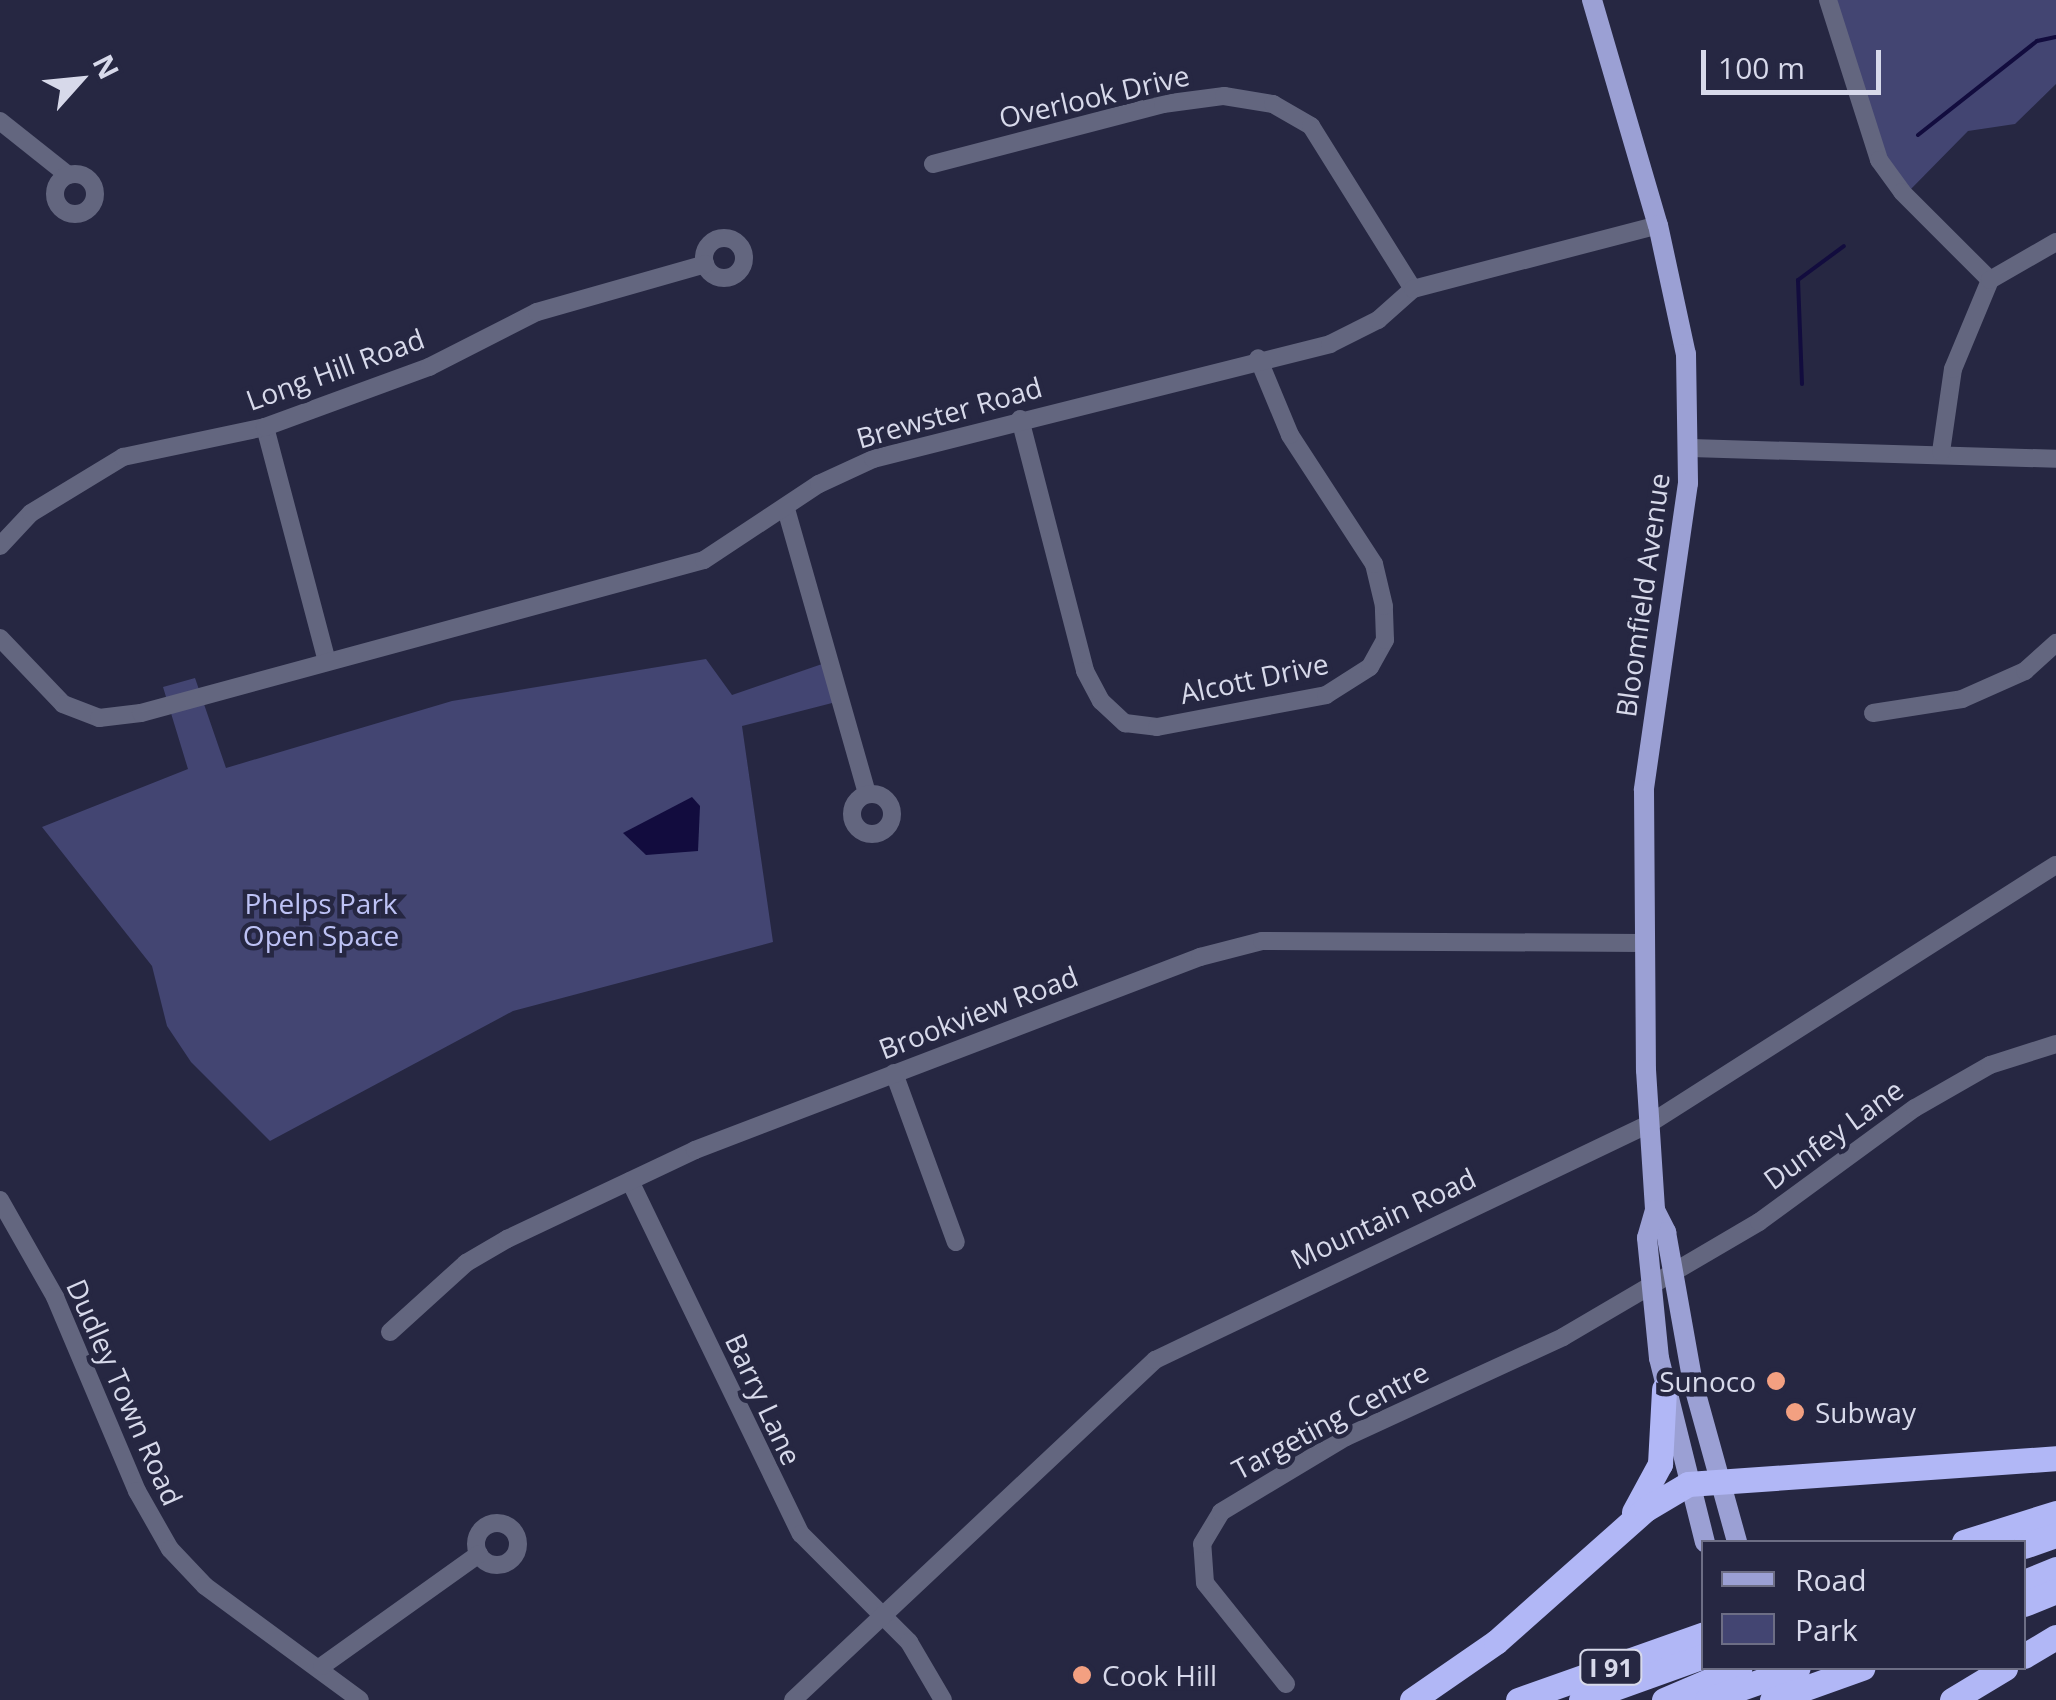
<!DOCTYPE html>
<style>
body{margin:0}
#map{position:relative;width:2056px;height:1700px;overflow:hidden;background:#262742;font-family:"Open Sans",sans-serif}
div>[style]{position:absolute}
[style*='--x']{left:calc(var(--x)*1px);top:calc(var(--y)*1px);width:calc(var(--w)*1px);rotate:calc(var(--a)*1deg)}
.green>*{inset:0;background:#434572}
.water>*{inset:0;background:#120c3e}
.stream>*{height:4px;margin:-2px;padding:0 2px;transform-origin:2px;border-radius:2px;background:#120c3e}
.minor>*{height:18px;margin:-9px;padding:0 9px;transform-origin:9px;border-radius:9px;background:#63667f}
.minor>.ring{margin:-9px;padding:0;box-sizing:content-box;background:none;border:18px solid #63667f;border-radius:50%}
.major>*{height:20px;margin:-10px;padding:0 10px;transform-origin:10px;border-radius:10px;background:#9ba0d4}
.highway>*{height:25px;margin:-12.5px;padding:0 12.5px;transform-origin:12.5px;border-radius:12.5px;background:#b1b7f6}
.dots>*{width:28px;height:28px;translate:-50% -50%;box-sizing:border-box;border:5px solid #262742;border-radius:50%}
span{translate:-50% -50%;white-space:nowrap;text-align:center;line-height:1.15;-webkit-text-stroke:9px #262742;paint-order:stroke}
.shield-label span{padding:2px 8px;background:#262742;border:2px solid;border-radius:8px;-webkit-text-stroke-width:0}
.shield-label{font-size:25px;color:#d7d9ea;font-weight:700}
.street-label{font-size:28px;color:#d7d9ea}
.park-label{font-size:28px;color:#bdc2f5}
.poi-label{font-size:28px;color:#d7d9ea}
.right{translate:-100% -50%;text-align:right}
.left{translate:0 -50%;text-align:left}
.legend{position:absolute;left:1701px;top:1540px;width:325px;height:130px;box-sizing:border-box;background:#262742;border:2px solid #6d6e85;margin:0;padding:12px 18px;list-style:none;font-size:30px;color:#d7d9ea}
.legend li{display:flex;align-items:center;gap:20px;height:50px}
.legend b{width:50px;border:2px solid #6d6e85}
.north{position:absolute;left:30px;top:30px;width:100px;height:100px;-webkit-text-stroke:8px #262742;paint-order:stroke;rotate:63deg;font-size:28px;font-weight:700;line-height:40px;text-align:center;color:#d7d9ea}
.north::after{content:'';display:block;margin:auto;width:35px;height:45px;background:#d7d9ea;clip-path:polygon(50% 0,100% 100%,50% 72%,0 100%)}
.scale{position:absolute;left:1701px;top:50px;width:180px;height:45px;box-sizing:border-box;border:5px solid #d7d9ea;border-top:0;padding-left:12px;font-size:30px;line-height:35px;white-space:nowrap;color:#d7d9ea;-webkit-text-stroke:8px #262742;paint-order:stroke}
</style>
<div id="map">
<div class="green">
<i style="clip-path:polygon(1835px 0,2056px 0,2056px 84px,2015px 124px,1968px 131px,1909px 191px,1874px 138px)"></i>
<i style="clip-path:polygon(706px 659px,732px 695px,825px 663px,836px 702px,742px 726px,773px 942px,513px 1011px,270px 1141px,191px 1062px,167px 1026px,152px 966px,42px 827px,188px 769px,163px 687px,195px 678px,226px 768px,452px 701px)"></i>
</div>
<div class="water">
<i style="clip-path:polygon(692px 797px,700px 806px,698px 851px,646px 855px,623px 833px)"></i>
</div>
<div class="stream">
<i style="--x:1918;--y:135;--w:152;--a:-38.3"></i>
<i style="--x:2037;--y:41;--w:19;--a:-12"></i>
<i style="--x:1802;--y:384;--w:104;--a:-92.2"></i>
<i style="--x:1798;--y:280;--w:57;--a:-36.5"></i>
</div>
<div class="minor">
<i style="--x:1828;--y:0;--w:168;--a:72.3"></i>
<i style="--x:1879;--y:160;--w:39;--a:54"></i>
<i style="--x:1902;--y:192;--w:124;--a:45"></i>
<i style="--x:0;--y:121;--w:87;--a:38.5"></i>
<i style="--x:933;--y:164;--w:238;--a:-14.6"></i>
<i style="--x:1163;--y:104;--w:62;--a:-7.5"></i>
<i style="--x:1224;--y:96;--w:50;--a:9.3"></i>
<i style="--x:1273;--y:104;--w:44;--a:30.1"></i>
<i style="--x:1311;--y:126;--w:192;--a:58"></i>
<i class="ring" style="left:55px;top:174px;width:22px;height:22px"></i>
<i class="ring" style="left:704px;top:238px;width:22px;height:22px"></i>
<i style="--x:1020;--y:419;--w:260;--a:75.5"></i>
<i style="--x:1085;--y:671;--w:34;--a:62"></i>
<i style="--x:1101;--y:701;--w:33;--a:43"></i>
<i style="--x:1125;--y:723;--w:32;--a:7"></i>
<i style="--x:1157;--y:727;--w:172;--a:-10.7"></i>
<i style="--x:1326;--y:695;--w:52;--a:-32.5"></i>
<i style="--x:1370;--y:667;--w:31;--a:-61"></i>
<i style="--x:1385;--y:640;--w:34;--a:-92"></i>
<i style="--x:1384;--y:606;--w:43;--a:-103.4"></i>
<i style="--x:1374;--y:564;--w:154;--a:-123.1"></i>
<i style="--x:1290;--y:435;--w:83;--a:-112.6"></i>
<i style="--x:265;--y:427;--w:239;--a:75.2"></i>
<i style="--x:1691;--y:448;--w:365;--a:1.7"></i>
<i style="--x:1941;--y:452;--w:84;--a:-81.8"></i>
<i style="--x:1953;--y:369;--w:96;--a:-67.4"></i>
<i style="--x:1990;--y:280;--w:76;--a:-29.9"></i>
<i style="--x:786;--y:509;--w:296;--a:74.1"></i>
<i style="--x:0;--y:546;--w:45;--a:-46.8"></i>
<i style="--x:31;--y:513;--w:108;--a:-31.3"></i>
<i style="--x:123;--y:457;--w:145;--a:-11.9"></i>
<i style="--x:265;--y:427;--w:175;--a:-20.1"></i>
<i style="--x:429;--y:367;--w:121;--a:-27"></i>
<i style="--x:537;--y:312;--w:175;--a:-15.9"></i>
<i style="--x:0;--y:638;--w:91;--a:46.3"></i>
<i style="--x:63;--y:704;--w:39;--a:21"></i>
<i style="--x:99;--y:718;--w:42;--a:-6.8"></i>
<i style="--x:141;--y:713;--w:583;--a:-15.2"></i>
<i style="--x:704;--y:560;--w:138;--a:-33.5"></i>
<i style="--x:819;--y:484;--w:60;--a:-24.8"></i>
<i style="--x:873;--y:459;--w:471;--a:-14.1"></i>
<i style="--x:1330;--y:344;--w:54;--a:-26.6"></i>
<i style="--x:1378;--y:320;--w:47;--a:-41.5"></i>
<i style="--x:1413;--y:289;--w:253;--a:-14.6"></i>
<i style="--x:1873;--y:713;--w:90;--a:-8.9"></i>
<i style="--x:1962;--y:699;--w:69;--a:-24"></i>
<i style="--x:2025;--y:671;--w:42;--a:-42.1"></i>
<i class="ring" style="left:852px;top:794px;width:22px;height:22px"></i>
<i style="--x:894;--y:1073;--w:180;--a:69.9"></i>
<i style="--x:630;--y:1181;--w:392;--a:64.2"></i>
<i style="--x:801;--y:1534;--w:153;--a:45"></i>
<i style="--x:909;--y:1642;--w:67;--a:59.6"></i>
<i style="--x:0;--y:1200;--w:112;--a:60.4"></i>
<i style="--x:55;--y:1297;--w:211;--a:67.1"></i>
<i style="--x:137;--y:1491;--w:67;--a:60.4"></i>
<i style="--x:170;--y:1549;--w:51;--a:46.6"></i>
<i style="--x:205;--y:1586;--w:192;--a:36.3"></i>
<i style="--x:390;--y:1332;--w:103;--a:-42.2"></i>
<i style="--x:466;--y:1263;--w:48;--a:-30.3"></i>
<i style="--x:507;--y:1239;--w:208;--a:-25.3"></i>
<i style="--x:695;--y:1150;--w:541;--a:-20.92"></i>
<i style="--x:1200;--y:957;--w:64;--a:-14.5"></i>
<i style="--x:1262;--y:941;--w:380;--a:0.3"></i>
<i class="ring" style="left:476px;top:1523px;width:24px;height:24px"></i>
<i style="--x:322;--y:1666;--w:193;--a:-35.5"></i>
<i style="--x:1286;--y:1684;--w:129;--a:-128.7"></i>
<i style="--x:1205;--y:1583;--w:39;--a:-94"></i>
<i style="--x:1202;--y:1544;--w:37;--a:-59"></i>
<i style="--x:1221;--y:1512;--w:146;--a:-31"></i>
<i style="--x:1346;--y:1437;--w:239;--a:-24.7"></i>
<i style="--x:1563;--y:1337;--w:227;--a:-30.4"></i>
<i style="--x:1759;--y:1222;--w:193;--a:-36.2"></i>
<i style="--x:1915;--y:1108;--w:86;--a:-29.8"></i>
<i style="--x:1990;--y:1065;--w:69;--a:-17.7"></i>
<i style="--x:793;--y:1700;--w:497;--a:-43.2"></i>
<i style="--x:1155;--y:1360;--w:547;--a:-25.54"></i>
<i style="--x:1649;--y:1124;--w:482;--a:-32.5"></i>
</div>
<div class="major">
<i style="--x:1592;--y:0;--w:234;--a:73.7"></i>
<i style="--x:1658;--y:225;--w:132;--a:77.8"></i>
<i style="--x:1686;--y:354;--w:129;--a:89.1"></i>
<i style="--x:1688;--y:483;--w:310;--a:98.2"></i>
<i style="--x:1644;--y:790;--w:280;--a:89.6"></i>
<i style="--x:1646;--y:1070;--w:140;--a:86.3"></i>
<i style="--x:1655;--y:1210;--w:25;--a:63"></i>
<i style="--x:1666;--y:1232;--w:153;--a:79.9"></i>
<i style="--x:1693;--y:1383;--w:165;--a:74.5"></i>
<i style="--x:1655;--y:1210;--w:29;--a:106"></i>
<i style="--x:1647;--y:1238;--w:121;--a:84.3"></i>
<i style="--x:1659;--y:1358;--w:190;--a:76"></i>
</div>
<div class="highway">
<i style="--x:1634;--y:1512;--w:55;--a:-61.6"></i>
<i style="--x:1660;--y:1464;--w:75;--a:-86.9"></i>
<i style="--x:1964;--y:1542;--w:96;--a:-17.5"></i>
<i style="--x:2024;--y:1546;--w:34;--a:-19"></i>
<i style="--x:2024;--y:1582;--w:35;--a:-22"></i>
<i style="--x:2024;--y:1604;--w:35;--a:-22"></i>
<i style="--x:2024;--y:1656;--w:37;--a:-31"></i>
<i style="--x:1412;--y:1700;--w:102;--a:-34.6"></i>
<i style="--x:1496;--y:1642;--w:200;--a:-41.6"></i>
<i style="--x:1646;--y:1509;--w:49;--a:-30.8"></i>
<i style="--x:1688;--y:1484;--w:369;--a:-4"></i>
<i style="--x:1518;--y:1700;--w:197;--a:-19.5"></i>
<i style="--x:1581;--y:1700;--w:131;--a:-19.7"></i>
<i style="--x:1664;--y:1700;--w:82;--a:-23.1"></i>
<i style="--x:1707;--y:1700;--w:96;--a:-19.4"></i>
<i style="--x:1772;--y:1700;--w:96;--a:-19.6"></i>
<i style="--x:1952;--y:1700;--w:62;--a:-31.1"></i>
</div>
<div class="dots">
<i style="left:1776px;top:1381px;background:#f3a081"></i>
<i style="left:1795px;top:1412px;background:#f3a081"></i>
<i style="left:1082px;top:1675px;background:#f3a081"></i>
</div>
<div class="shield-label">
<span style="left:1611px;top:1667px">I 91</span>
</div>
<div class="street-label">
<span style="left:1094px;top:96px;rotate:-13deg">Overlook Drive</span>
<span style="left:335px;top:369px;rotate:-20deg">Long Hill Road</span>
<span style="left:949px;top:412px;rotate:-16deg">Brewster Road</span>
<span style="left:1642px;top:595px;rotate:-82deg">Bloomfield Avenue</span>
<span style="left:1254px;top:678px;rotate:-12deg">Alcott Drive</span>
<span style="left:978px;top:1012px;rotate:-21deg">Brookview Road</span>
<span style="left:1833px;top:1134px;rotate:-36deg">Dunfey Lane</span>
<span style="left:1383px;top:1218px;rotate:-25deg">Mountain Road</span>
<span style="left:125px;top:1392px;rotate:66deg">Dudley Town Road</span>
<span style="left:764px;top:1399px;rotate:65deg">Barry Lane</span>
<span style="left:1330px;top:1420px;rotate:-28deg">Targeting Centre</span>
</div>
<div class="park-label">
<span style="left:321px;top:919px">Phelps Park<br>Open Space</span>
</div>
<div class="poi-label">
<span class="right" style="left:1756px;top:1381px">Sunoco</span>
<span class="left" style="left:1815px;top:1412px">Subway</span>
<span class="left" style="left:1102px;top:1675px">Cook Hill</span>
</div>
<ul class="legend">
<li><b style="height:12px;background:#9ba0d4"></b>Road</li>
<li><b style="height:28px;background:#434572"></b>Park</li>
</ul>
<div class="north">N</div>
<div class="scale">100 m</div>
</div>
